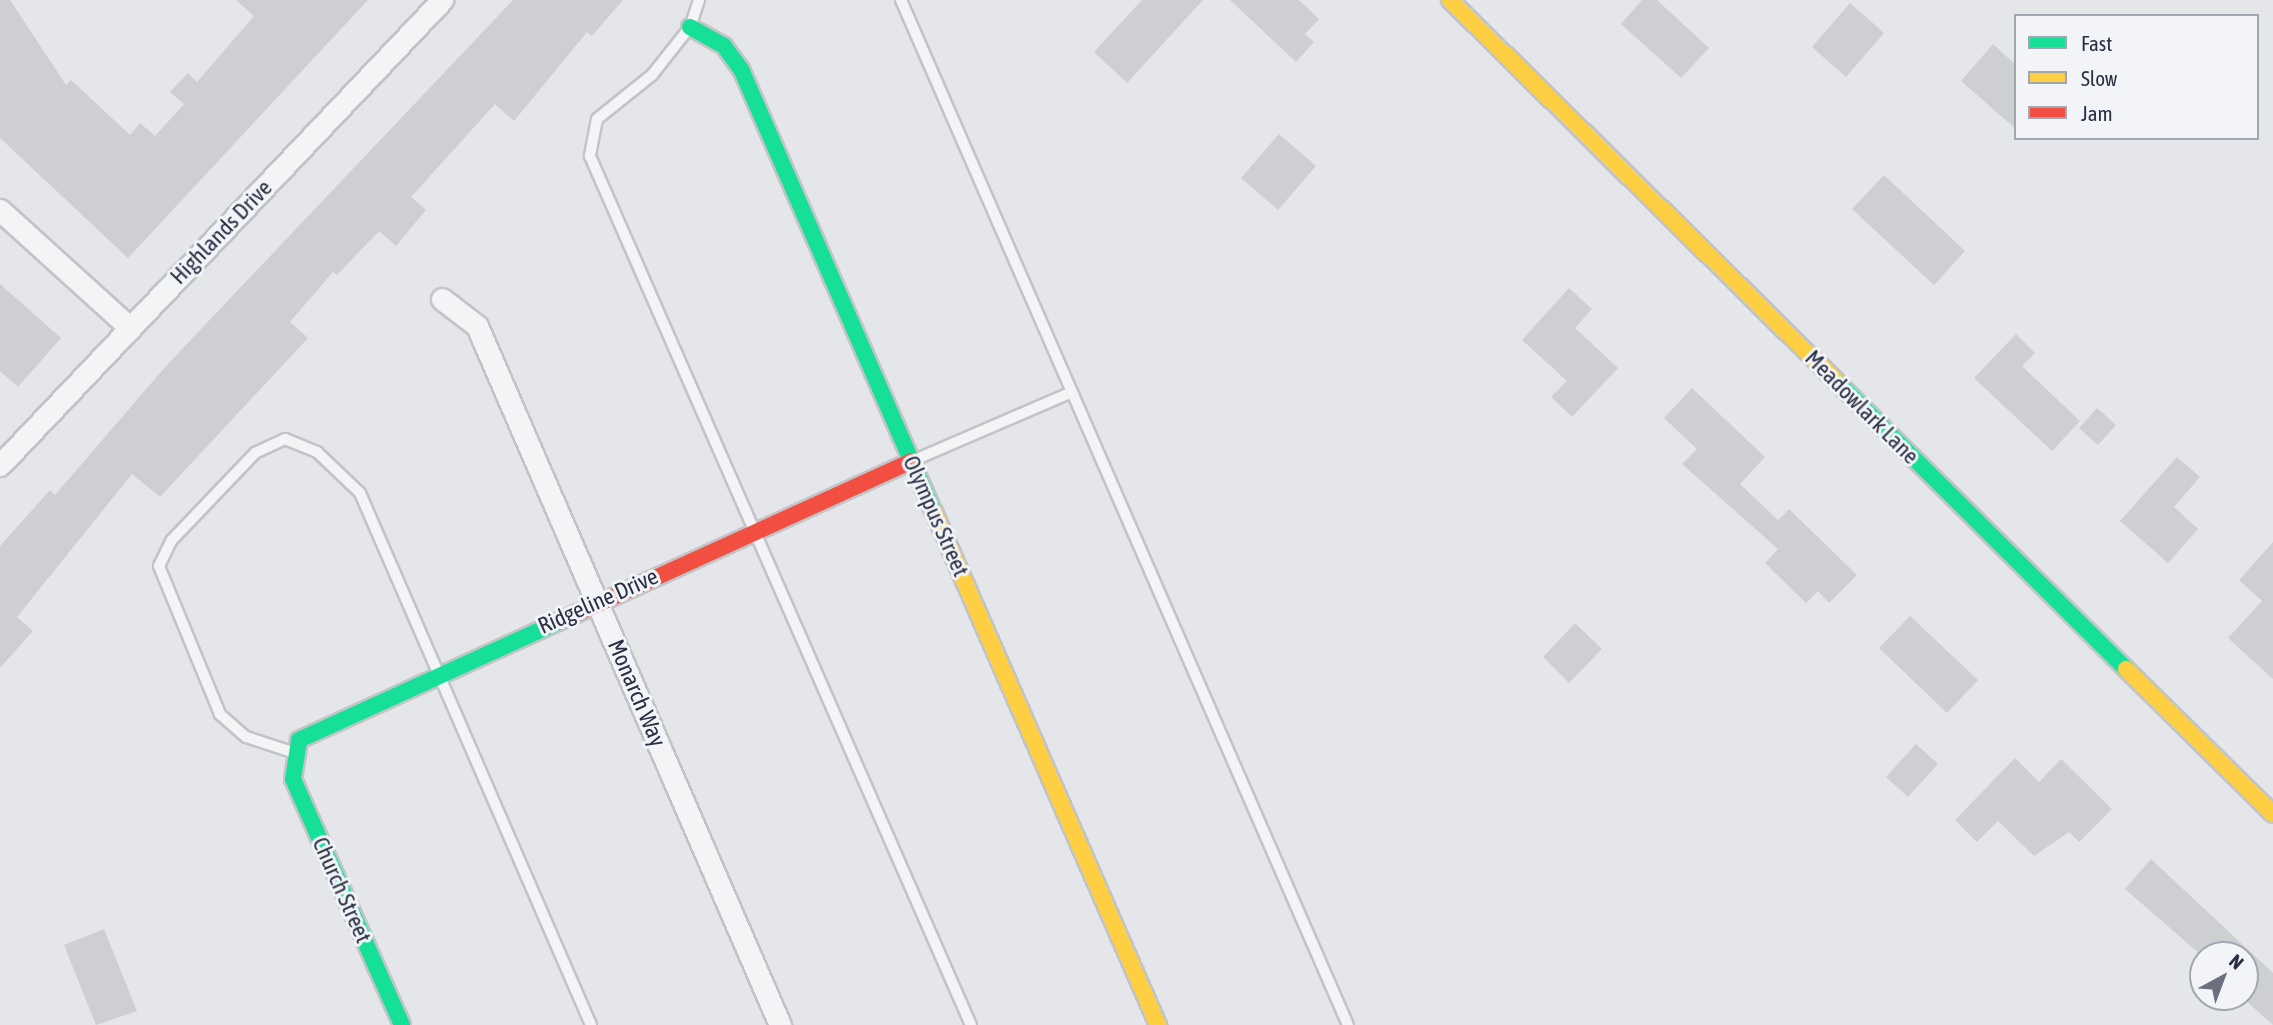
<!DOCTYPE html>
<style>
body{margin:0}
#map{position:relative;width:2273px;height:1025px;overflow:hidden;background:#e4e6e9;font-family:"Asap Condensed",sans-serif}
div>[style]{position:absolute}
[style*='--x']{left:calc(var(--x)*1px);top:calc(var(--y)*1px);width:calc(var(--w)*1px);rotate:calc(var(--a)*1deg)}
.building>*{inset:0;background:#cecfd3}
.roads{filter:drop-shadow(2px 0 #c2c4c7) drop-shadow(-2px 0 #c2c4c7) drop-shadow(0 2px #c2c4c7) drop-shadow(0 -2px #c2c4c7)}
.lane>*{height:10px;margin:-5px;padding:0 5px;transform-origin:5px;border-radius:5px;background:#f3f4f6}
.street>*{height:21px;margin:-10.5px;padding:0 10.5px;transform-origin:10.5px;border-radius:10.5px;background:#f3f4f6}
.fast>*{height:16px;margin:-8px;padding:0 8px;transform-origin:8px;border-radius:8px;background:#16e098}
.slow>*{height:16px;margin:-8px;padding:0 8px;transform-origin:8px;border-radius:8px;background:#ffcf43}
.jam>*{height:16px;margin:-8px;padding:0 8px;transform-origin:8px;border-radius:8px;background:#f24e42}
span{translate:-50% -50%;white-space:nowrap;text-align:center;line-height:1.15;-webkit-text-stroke:6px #f2f4f8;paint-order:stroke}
.street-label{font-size:23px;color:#2a3044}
.legend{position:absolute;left:2014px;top:14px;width:245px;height:126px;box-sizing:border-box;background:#f2f4f8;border:2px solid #a2a6b0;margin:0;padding:9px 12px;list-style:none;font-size:21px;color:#2a3044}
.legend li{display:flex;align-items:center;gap:14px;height:35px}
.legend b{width:35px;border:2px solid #a2a6b0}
.north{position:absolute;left:2189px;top:941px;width:70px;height:70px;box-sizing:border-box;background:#f2f4f8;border:2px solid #a2a6b0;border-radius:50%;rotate:41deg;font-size:19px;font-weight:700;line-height:28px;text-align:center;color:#2a3044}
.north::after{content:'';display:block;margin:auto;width:24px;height:32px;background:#6b707e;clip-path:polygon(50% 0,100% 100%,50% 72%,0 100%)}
</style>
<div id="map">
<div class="building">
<i style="clip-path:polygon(0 0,10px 0,66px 85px,71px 80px,130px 135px,140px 123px,155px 136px,184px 104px,170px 92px,188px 73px,197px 82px,254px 16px,236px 0,368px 0,128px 258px,0 138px)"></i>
<i style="clip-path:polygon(513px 0,623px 0,592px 36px,587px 32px,514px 121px,495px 104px,411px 197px,426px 210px,396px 246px,379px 231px,337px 275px,333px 272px,290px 322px,308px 338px,160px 497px,132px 474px,17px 617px,33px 631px,0 668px,0 546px,50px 490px,55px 495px,166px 366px)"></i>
<i style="clip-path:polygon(1142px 0,1203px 0,1127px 83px,1094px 52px)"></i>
<i style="clip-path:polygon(1230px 0,1299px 0,1319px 19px,1305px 34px,1314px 42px,1296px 62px)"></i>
<i style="clip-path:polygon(1642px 0,1657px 0,1709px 48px,1681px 78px,1621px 24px)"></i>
<i style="clip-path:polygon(1850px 3px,1884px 33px,1846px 77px,1812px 47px)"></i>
<i style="clip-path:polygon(1993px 44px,2016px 65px,2016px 129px,1961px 81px)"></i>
<i style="clip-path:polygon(1279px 134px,1316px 166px,1278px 210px,1241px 178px)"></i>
<i style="clip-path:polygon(1884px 175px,1965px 251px,1934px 285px,1852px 209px)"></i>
<i style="clip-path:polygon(0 284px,61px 338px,18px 387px,0 371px)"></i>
<i style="clip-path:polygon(1569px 288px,1592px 309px,1575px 328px,1618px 368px,1572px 417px,1551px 397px,1567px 381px,1522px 340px)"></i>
<i style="clip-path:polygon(2016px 334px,2035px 353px,2022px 366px,2080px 421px,2052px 451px,1974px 378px)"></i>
<i style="clip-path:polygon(1692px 388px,1765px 457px,1740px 484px,1778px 520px,1789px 509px,1857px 575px,1829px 603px,1818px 591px,1806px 603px,1765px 563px,1778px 549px,1682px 464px,1697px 449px,1664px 418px)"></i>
<i style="clip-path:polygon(2097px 408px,2116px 425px,2098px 445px,2079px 428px)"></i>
<i style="clip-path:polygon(2177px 457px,2200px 477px,2174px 507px,2198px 529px,2168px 563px,2120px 521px)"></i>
<i style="clip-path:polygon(2273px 542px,2273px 679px,2228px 638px,2262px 601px,2239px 580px)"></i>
<i style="clip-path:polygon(1910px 616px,1978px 680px,1947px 713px,1879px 648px)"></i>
<i style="clip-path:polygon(1575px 623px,1602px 649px,1569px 683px,1543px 657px)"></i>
<i style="clip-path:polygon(1916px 744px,1938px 764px,1908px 797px,1886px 777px)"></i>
<i style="clip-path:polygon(2015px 758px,2039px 782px,2061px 759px,2112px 809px,2079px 842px,2069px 832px,2034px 856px,1998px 821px,1977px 842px,1955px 820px)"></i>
<i style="clip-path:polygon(2151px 859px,2273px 973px,2273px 1025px,2245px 1000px,2245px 955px,2201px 955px,2125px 889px)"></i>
<i style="clip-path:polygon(104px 929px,137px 1011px,96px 1025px,64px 945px)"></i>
</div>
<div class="roads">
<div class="lane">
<i style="--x:699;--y:0;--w:28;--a:108"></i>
<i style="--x:690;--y:27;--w:61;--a:128.4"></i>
<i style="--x:652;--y:75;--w:70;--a:141.3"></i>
<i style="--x:597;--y:119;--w:38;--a:101"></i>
<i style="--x:590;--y:156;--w:949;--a:66.33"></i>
<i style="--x:901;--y:0;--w:1118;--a:66.44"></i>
<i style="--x:912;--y:461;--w:174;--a:-23.3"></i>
<i style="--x:292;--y:752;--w:48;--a:-161.9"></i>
<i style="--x:246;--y:737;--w:35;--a:-139"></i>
<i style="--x:220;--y:714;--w:160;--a:-112.4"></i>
<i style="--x:159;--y:566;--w:28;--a:-64"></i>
<i style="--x:171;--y:541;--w:122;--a:-46.3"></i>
<i style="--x:255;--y:453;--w:33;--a:-25"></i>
<i style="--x:285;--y:439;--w:35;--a:22"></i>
<i style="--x:317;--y:452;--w:59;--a:43.6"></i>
<i style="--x:360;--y:493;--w:580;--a:66.53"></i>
</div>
<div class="street">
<i style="--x:0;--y:210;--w:176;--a:42.2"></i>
<i style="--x:442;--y:299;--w:44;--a:37.6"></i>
<i style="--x:477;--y:326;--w:762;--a:66.56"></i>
<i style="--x:0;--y:465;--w:642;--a:-46.45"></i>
</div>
<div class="fast">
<i style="--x:690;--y:27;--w:39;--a:29"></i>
<i style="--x:724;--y:46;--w:29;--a:54"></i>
<i style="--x:741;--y:69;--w:483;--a:66.5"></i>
<i style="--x:1835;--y:380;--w:410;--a:44.8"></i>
<i style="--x:402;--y:1025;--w:269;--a:-113.9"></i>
<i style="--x:293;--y:779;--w:39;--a:-81"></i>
<i style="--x:299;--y:740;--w:304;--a:-24.5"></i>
</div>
<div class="slow">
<i style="--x:1450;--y:0;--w:541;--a:44.63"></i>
<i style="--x:934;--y:512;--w:560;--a:66.41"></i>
<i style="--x:2126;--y:669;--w:206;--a:44.6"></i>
</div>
<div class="jam">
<i style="--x:576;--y:614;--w:369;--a:-24.5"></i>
</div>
</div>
<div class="street-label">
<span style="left:221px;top:232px;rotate:-46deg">Highlands Drive</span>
<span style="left:1862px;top:407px;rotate:45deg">Meadowlark Lane</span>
<span style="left:936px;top:516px;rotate:66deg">Olympus Street</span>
<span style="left:598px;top:601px;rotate:-24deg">Ridgeline Drive</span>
<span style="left:637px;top:693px;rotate:67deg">Monarch Way</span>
<span style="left:342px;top:890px;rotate:66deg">Church Street</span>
</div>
<ul class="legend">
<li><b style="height:9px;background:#16e098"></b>Fast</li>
<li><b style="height:9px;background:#ffcf43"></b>Slow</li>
<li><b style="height:9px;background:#f24e42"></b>Jam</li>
</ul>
<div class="north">N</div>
</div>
